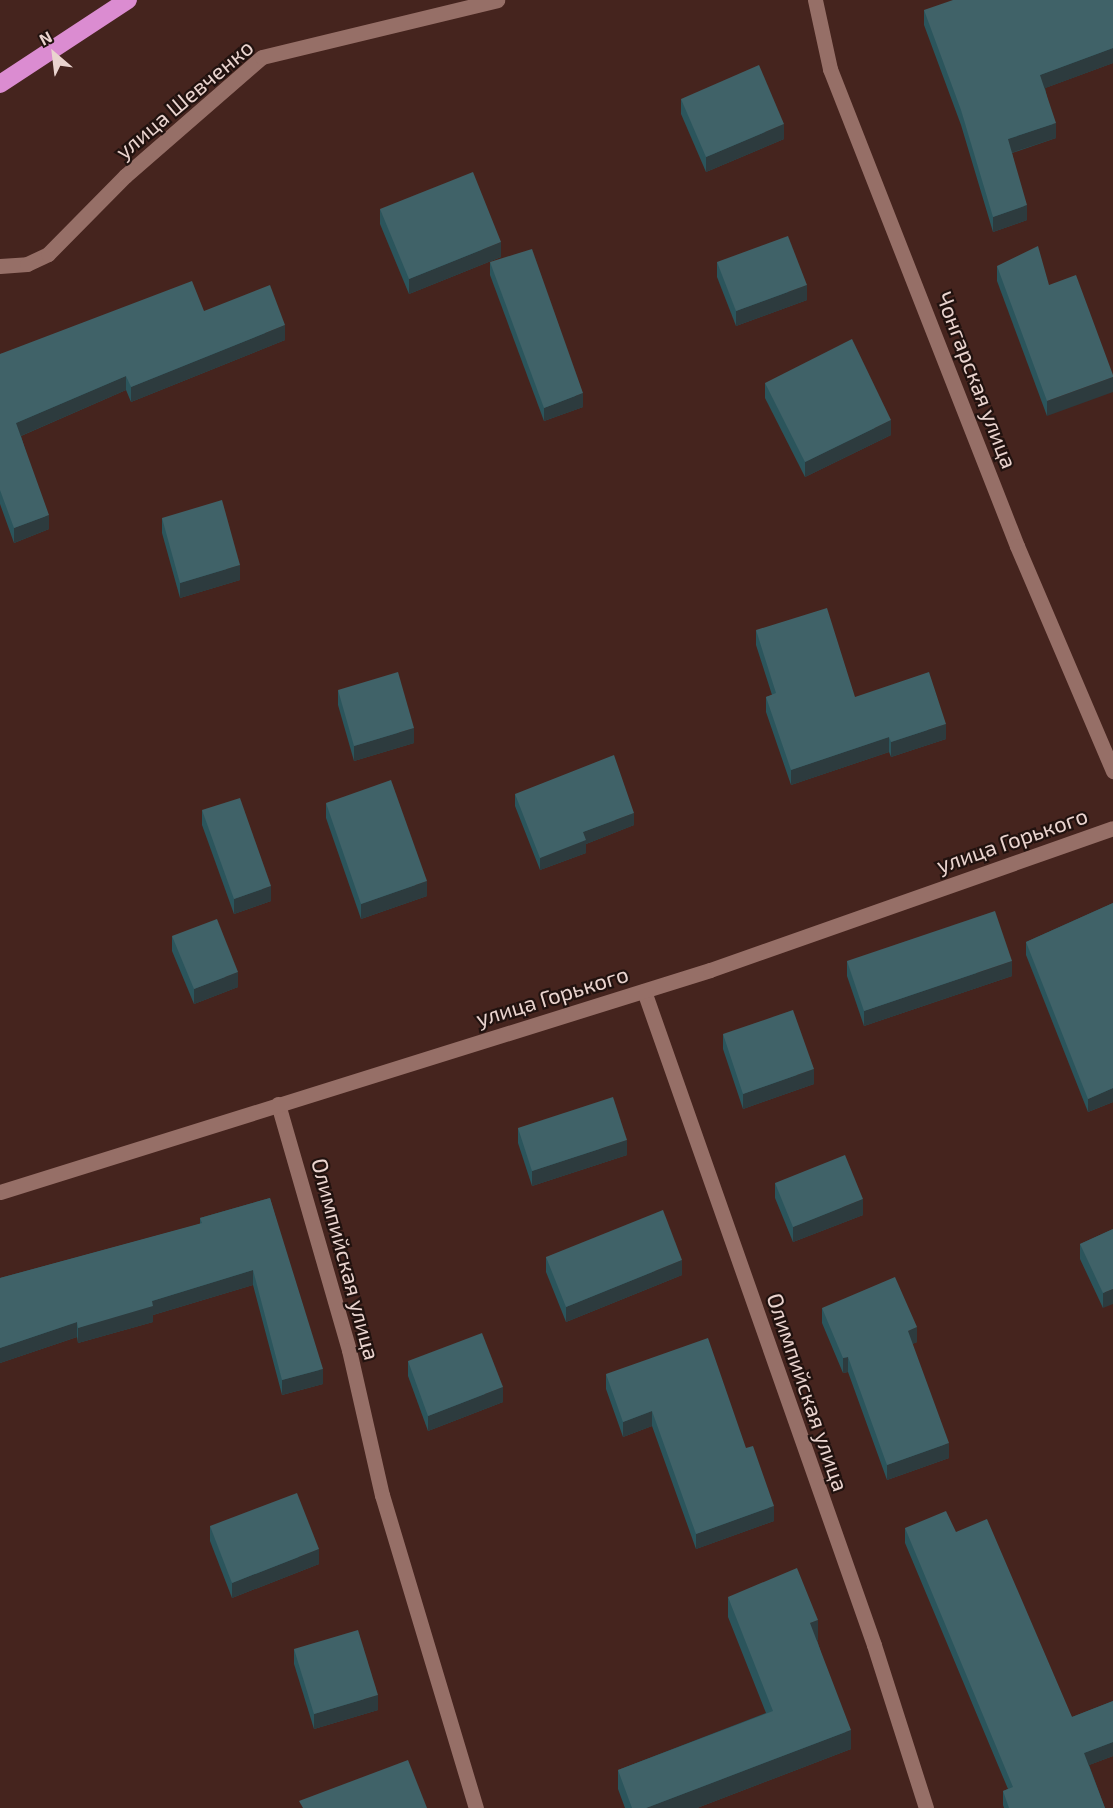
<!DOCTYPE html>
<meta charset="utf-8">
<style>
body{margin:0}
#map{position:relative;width:1113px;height:1808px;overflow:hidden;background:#45241e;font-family:"Exo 2",sans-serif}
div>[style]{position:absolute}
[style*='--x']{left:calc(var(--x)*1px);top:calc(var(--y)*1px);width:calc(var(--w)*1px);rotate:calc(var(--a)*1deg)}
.minor>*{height:15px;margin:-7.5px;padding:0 7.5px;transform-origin:7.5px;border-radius:7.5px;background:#966f67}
.highway>*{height:18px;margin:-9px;padding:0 9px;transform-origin:9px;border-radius:9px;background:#db8cd1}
.wall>*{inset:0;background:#2b555c}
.shaded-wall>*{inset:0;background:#2d3b3e}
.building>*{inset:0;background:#406268}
span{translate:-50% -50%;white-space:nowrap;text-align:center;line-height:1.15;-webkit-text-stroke:4.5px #21120f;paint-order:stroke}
.street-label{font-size:22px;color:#ead4cf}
.north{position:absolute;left:24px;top:24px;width:60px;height:60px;-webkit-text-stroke:4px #21120f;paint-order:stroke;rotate:332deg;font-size:16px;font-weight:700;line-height:24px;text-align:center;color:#ead4cf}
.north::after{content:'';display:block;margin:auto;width:21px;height:27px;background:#ead4cf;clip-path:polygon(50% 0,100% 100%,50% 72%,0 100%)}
</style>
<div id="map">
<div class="minor">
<i style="--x:815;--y:0;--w:71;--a:77.7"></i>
<i style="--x:830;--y:69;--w:512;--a:68.59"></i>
<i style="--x:1017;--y:546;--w:245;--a:66.9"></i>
<i style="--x:0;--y:266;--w:27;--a:-4"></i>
<i style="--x:27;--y:264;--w:23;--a:-25"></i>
<i style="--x:48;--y:254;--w:110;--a:-45.4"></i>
<i style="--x:125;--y:176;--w:181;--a:-41"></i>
<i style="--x:262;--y:57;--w:242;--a:-13.6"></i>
<i style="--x:644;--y:991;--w:693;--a:70.62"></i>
<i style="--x:874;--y:1645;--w:171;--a:72.3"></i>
<i style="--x:278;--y:1104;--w:256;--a:73.9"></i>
<i style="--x:349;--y:1350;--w:149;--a:77.2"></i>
<i style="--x:382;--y:1495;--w:327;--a:73.3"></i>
<i style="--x:0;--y:1192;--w:744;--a:-17.36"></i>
<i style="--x:710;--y:970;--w:427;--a:-19.4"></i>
</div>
<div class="highway">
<i style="--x:0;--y:84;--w:153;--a:-33.3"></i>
</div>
<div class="wall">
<i style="clip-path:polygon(1113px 0,1113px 63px,1045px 88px,1056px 138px,1012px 153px,1027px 220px,993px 232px,961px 125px,924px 25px,924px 10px)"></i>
<i style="clip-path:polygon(681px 99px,784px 139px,706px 172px,681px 114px)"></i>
<i style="clip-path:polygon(380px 209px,501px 257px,409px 294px,380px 224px)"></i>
<i style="clip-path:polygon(490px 262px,583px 407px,544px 421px,490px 275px)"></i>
<i style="clip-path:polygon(717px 262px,807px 300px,736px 326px,717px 277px)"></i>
<i style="clip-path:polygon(997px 266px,1049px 285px,1047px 416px,997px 281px)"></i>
<i style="clip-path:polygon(204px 311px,285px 340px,131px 402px,126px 390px,21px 436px,49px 529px,14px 543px,0 504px,0 354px)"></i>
<i style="clip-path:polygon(765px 383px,891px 435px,805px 477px,765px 398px)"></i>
<i style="clip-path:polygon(162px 518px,240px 580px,180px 598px,162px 533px)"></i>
<i style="clip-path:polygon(756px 630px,855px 697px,946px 739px,891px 757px,889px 752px,791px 785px,766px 712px,766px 697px,772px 695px,756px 645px)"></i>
<i style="clip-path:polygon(338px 690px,414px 743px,354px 761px,338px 705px)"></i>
<i style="clip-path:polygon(515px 794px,634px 825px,586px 844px,586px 853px,540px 870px,515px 806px)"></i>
<i style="clip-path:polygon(326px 803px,427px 896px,361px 919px,326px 818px)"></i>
<i style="clip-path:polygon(202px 810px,271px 901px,234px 914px,202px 825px)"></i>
<i style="clip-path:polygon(1113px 903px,1113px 1102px,1088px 1112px,1026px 955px,1026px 942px)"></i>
<i style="clip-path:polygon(172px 936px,238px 987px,194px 1004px,172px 951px)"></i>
<i style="clip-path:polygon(847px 961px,1012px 976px,864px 1026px,847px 976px)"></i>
<i style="clip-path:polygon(723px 1034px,814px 1084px,743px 1109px,723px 1049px)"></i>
<i style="clip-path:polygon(518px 1128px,627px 1155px,532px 1186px,518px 1143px)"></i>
<i style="clip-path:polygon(775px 1183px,863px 1215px,793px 1242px,775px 1198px)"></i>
<i style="clip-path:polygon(270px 1198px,323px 1384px,282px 1395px,253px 1285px,153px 1315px,153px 1322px,78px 1343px,77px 1337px,0 1363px,0 1278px,200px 1224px,200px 1218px)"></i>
<i style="clip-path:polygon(1113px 1229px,1103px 1308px,1080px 1259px,1080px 1244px)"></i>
<i style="clip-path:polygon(546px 1257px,682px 1275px,566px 1322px,546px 1272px)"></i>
<i style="clip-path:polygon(822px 1308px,917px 1342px,912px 1344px,949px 1458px,887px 1480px,848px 1372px,843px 1373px,822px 1323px)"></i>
<i style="clip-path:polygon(408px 1361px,503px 1402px,428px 1431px,408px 1376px)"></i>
<i style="clip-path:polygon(606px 1374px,746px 1448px,774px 1521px,696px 1549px,652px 1426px,623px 1437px,606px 1389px)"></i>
<i style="clip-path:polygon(210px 1526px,319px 1564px,232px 1598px,210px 1541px)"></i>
<i style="clip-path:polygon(905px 1528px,956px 1532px,1072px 1717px,1113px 1701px,1113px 1756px,1089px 1765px,1105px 1808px,1004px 1808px,1003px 1805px,1003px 1791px,1008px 1789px,905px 1543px)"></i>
<i style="clip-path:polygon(728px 1597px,818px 1640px,817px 1640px,851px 1749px,697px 1808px,625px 1808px,618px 1789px,618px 1770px,766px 1713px,728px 1617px)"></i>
<i style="clip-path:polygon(294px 1649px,378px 1710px,314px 1729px,294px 1664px)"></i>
</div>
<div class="shaded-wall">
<i style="clip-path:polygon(1113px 48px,1113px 63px,1040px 90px,1040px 75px)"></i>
<i style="clip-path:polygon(1056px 123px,1056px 138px,1008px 154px,1008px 139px)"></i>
<i style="clip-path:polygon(784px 124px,784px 139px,706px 172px,706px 157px)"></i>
<i style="clip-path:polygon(1027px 205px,1027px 220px,993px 232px,993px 217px)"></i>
<i style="clip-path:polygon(501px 242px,501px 257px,409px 294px,409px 279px)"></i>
<i style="clip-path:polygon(807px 285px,807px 300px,736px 326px,736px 311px)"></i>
<i style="clip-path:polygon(285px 325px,285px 340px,131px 402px,131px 387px)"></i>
<i style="clip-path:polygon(126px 376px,126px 390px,16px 438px,16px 423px)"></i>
<i style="clip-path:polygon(1113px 377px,1113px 392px,1047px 416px,1047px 401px)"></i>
<i style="clip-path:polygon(583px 393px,583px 407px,544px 421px,544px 408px)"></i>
<i style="clip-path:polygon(891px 420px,891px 435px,805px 477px,805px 462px)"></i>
<i style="clip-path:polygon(49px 515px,49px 529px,14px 543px,14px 528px)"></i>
<i style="clip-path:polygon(240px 565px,240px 580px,180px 598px,180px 583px)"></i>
<i style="clip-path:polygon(946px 724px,946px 739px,891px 757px,891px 742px)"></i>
<i style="clip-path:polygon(414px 728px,414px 743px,354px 761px,354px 746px)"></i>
<i style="clip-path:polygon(889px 737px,889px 752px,791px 785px,791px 770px)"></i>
<i style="clip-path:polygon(634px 813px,634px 825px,586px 844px,586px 853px,540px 870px,540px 858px,583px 832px)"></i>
<i style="clip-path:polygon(427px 881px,427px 896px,361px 919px,361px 904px)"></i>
<i style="clip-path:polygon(271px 886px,271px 901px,234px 914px,234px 899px)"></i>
<i style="clip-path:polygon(1012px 961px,1012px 976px,864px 1026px,864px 1011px)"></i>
<i style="clip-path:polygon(238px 972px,238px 987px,194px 1004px,194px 989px)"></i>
<i style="clip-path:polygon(814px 1069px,814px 1084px,743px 1109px,743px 1094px)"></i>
<i style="clip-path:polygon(1113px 1088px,1113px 1102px,1088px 1112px,1088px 1099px)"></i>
<i style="clip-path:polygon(627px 1140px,627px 1155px,532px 1186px,532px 1171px)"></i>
<i style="clip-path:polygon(863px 1199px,863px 1215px,793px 1242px,793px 1227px)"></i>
<i style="clip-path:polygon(682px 1260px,682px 1275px,566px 1322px,566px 1307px)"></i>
<i style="clip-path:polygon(253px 1270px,253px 1285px,153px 1315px,153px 1322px,78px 1343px,78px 1328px,152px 1301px)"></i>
<i style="clip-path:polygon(1113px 1289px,1113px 1304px,1103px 1308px,1103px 1293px)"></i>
<i style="clip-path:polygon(77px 1322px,77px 1337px,0 1363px,0 1348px)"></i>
<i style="clip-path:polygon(917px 1327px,917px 1342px,908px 1346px,908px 1331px)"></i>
<i style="clip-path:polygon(848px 1357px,848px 1372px,843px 1373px,843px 1358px)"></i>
<i style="clip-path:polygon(323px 1369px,323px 1384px,282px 1395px,282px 1380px)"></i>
<i style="clip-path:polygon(503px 1387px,503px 1402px,428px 1431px,428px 1416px)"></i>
<i style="clip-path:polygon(652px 1411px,652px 1426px,623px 1437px,623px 1422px)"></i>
<i style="clip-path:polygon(949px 1443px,949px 1458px,887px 1480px,887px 1465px)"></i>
<i style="clip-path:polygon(774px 1506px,774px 1521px,696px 1549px,696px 1534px)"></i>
<i style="clip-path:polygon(319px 1549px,319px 1564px,232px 1598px,232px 1583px)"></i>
<i style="clip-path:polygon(818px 1620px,818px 1640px,810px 1643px,810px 1623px)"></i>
<i style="clip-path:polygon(378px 1695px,378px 1710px,314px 1729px,314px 1714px)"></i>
<i style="clip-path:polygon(851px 1730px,851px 1749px,697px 1808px,646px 1808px)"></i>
<i style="clip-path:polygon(1113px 1742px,1113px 1756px,1084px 1767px,1084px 1753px)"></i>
</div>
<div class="building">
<i style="clip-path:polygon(953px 0,1113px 0,1113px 48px,1040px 75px,1056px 123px,1008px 139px,1027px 205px,993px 217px,961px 110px,924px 10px)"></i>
<i style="clip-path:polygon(759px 65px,784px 124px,706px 157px,681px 99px)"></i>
<i style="clip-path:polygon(473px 172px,501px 242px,409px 279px,380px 209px)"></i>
<i style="clip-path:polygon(788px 236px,807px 285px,736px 311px,717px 262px)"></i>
<i style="clip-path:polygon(1038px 246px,1049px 285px,1076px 275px,1113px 375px,1113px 377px,1047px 401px,997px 266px)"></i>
<i style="clip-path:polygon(532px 249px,583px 393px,544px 408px,490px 262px)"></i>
<i style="clip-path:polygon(192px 281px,204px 311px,270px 285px,285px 325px,131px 387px,126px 376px,16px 423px,49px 515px,14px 528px,0 490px,0 354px)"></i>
<i style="clip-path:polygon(852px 339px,891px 420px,805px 462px,765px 383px)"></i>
<i style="clip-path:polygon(222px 500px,240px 565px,180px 583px,162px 518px)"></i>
<i style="clip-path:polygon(827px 608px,855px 697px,929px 672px,946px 724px,891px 742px,889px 737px,791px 770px,766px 697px,776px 693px,756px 630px)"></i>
<i style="clip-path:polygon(398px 672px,414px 728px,354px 746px,338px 690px)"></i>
<i style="clip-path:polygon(614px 755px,634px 813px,583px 832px,586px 840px,540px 858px,515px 794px)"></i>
<i style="clip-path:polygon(391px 780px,427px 881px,361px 904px,326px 803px)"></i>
<i style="clip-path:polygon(240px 798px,271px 886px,234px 899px,202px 810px)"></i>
<i style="clip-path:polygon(1113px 903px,1113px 1088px,1088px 1099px,1026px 942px)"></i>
<i style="clip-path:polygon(995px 911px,1012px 961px,864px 1011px,847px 961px)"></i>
<i style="clip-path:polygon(217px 919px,238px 972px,194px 989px,172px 936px)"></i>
<i style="clip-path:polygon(793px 1010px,814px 1069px,743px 1094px,723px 1034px)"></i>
<i style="clip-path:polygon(613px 1097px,627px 1140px,532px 1171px,518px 1128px)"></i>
<i style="clip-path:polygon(845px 1155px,863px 1199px,793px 1227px,775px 1183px)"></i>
<i style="clip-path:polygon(270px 1198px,323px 1369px,282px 1380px,253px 1270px,152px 1301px,153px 1306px,78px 1328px,77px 1322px,0 1348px,0 1278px,202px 1223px,200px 1218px)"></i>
<i style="clip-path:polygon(663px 1210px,682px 1260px,566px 1307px,546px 1257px)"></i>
<i style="clip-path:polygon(1113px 1229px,1113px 1289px,1103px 1293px,1080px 1244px)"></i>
<i style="clip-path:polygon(895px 1277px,917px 1327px,908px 1331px,949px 1443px,887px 1465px,848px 1357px,843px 1358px,822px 1308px)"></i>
<i style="clip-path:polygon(482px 1333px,503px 1387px,428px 1416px,408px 1361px)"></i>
<i style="clip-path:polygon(708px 1338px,746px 1448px,753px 1446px,774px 1506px,696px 1534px,652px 1411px,623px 1422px,606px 1374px)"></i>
<i style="clip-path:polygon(297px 1493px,319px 1549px,232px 1583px,210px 1526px)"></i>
<i style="clip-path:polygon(946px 1511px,956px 1532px,987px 1519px,1072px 1717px,1113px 1701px,1113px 1742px,1084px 1753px,1105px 1808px,1009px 1808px,1003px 1791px,1013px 1787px,905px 1528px)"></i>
<i style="clip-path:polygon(797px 1568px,818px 1620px,810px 1623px,851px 1730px,646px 1808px,632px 1808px,618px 1770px,773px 1711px,728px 1597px)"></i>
<i style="clip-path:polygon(358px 1630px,378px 1695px,314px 1714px,294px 1649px)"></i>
<i style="clip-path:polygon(408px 1760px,427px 1808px,303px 1808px,299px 1801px)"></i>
</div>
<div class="street-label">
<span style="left:184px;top:99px;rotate:-40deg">улица Шевченко</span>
<span style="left:977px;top:380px;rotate:69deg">Чонгарская улица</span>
<span style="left:1012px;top:840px;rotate:-19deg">улица Горького</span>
<span style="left:552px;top:996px;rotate:-17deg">улица Горького</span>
<span style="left:346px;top:1259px;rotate:75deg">Олимпийская улица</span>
<span style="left:808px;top:1392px;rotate:71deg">Олимпийская улица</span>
</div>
<div class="north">N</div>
</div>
